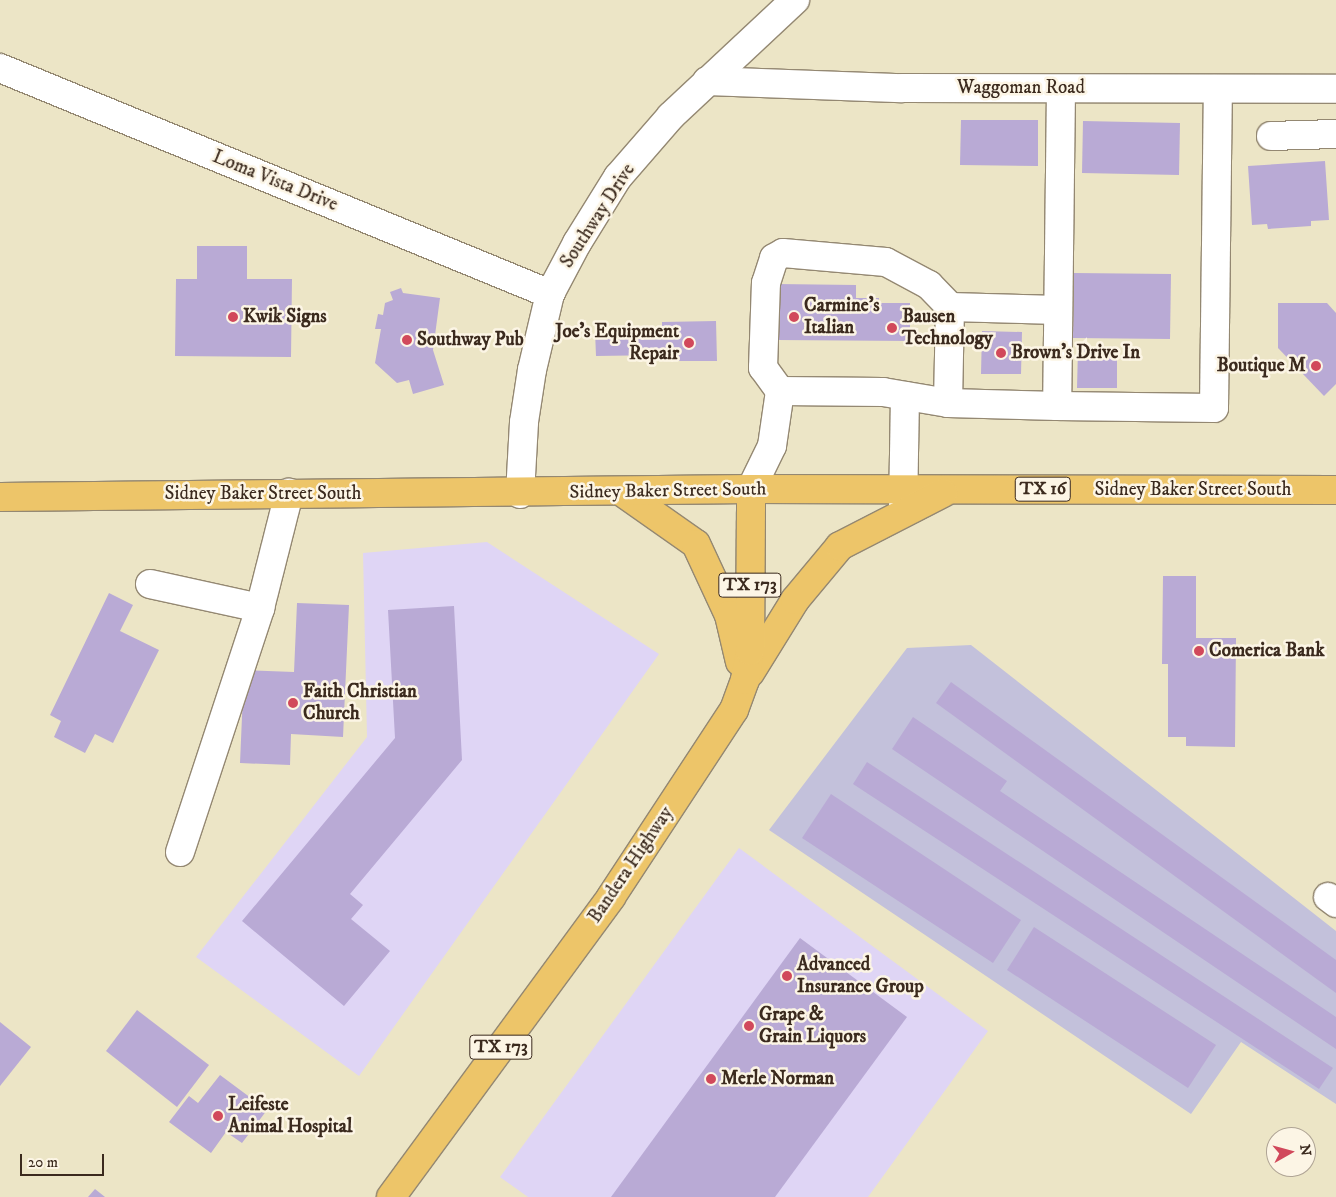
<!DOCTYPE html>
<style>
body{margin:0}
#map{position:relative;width:1336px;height:1197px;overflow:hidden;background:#ece5c6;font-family:"IM FELL DW Pica",serif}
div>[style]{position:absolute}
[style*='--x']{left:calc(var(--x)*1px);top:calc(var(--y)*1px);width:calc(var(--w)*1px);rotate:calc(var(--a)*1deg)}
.built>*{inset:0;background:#dfd5f5}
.industrial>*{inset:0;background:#c3c1db}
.building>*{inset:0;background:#b9aad5}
.roads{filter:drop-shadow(1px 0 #948872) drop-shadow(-1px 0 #948872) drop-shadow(0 1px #948872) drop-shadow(0 -1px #948872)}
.minor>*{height:28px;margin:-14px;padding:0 14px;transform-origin:14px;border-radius:14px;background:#fff}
.major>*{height:28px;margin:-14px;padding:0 14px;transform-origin:14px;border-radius:14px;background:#edc569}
.dots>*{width:14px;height:14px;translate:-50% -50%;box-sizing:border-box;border:2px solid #fcf5e5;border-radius:50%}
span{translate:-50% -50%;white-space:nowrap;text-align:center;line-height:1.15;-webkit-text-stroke:5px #fcf5e5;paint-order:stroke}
.shield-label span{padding:1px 4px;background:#fcf5e5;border:1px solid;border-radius:4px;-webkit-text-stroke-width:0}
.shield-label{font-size:18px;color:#3b2a1e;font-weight:700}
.street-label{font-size:19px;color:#3b2a1e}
.poi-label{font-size:19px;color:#3b2a1e;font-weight:700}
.left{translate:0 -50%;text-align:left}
.right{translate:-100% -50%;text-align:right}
.north{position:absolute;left:1266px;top:1127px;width:50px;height:50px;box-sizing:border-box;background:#fcf5e5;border:1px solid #afa495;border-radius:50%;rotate:83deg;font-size:14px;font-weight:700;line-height:20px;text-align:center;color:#3b2a1e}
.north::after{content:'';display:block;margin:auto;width:18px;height:22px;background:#d1495b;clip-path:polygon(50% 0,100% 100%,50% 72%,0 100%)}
.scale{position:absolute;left:20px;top:1154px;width:84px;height:22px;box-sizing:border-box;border:2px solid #3b2a1e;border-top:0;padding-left:6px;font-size:15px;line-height:18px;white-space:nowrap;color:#3b2a1e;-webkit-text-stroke:4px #fcf5e5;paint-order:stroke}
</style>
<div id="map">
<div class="built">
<i style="clip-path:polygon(487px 542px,659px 654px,359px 1076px,196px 957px,367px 737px,363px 553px)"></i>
<i style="clip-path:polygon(739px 848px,988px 1031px,868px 1197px,528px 1197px,500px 1177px)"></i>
</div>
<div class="industrial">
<i style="clip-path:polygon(971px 645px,1336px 931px,1336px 1104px,1241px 1042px,1191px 1114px,769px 830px,907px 648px)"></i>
</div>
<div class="building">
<i style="clip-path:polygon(961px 120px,1038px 120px,1038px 166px,960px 165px)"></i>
<i style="clip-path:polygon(1083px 121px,1180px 123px,1179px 175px,1082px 173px)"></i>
<i style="clip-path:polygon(1325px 161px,1329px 220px,1311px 221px,1311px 226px,1268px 229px,1267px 224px,1252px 225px,1248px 166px)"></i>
<i style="clip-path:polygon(197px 246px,247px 246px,247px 279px,292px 279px,291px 357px,175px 356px,176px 279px,197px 279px)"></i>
<i style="clip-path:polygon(1074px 273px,1171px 274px,1170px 339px,1073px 338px)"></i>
<i style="clip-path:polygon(777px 284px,856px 285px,856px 298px,879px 298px,879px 303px,910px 303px,910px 341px,777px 340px)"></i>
<i style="clip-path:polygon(401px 288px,403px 293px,440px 298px,433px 350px,444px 385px,413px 394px,409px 380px,397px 383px,375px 363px,381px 329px,375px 329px,378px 314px,383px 315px,385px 303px,393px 300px,390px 292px)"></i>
<i style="clip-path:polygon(1278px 303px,1327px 303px,1336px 313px,1336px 384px,1324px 396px,1278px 348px)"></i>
<i style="clip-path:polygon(716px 321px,717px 361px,662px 361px,662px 355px,596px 356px,595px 331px,662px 330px,662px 322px)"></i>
<i style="clip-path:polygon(982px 331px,1022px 332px,1021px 374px,981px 374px)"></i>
<i style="clip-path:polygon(1078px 349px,1117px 349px,1117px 388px,1077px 388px)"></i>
<i style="clip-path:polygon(1163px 576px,1196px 576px,1196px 638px,1236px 638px,1235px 747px,1186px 746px,1186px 737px,1168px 737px,1168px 664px,1162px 664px)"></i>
<i style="clip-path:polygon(109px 593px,133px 605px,120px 631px,159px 650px,113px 743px,95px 734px,85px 753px,54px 737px,61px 721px,50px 715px)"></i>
<i style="clip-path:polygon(297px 603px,349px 605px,343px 737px,291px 734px,290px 765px,240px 763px,244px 670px,294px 672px)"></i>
<i style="clip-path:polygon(454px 606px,462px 760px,350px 894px,363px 905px,351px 919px,390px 951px,344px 1006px,242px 921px,395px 738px,388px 610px)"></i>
<i style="clip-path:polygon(951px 682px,1336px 960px,1336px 993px,936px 703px)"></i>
<i style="clip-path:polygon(913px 717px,1007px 781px,1000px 791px,1336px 1017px,1336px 1049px,892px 749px)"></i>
<i style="clip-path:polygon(867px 762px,1333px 1068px,1319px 1089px,853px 784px)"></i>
<i style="clip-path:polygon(831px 794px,1021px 920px,993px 963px,802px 838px)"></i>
<i style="clip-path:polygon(1034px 927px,1216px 1045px,1188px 1088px,1007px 970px)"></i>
<i style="clip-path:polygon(800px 938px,907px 1017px,775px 1197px,611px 1197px)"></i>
<i style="clip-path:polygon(137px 1010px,209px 1065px,177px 1107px,106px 1051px)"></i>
<i style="clip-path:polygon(0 1022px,31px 1047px,0 1086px)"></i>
<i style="clip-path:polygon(220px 1075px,267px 1110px,242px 1143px,226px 1132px,211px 1153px,169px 1122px,189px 1096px,198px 1103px)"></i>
<i style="clip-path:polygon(95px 1189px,105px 1197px,88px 1197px)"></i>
</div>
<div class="roads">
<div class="minor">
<i style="--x:0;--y:68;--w:595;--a:22.34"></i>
<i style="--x:707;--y:81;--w:195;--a:2.1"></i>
<i style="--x:902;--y:88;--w:434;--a:0.1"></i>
<i style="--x:1061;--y:89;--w:317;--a:90.7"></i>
<i style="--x:1057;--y:406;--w:157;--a:0.7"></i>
<i style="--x:1214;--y:408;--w:319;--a:-89.3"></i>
<i style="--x:1271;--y:136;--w:65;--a:-1.8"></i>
<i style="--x:780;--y:391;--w:29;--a:-126"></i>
<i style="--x:763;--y:368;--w:85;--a:-88"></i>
<i style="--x:766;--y:283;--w:26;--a:-72"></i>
<i style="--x:774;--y:258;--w:10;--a:-29"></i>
<i style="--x:783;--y:253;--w:103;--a:5"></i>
<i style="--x:886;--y:262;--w:49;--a:28.1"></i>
<i style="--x:929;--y:285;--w:30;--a:46"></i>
<i style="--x:1057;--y:406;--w:109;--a:-178.4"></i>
<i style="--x:948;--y:403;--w:96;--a:-88.8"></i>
<i style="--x:950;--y:307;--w:108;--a:1.6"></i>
<i style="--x:751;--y:489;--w:48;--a:-64"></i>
<i style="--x:772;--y:446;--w:56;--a:-81.7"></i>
<i style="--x:780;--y:391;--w:103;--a:0.6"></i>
<i style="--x:883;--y:392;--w:66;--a:9.6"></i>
<i style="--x:520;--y:494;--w:72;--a:-86.8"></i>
<i style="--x:524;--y:422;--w:53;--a:-81.3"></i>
<i style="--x:532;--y:370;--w:78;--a:-76.7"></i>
<i style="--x:550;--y:294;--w:58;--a:-62.1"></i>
<i style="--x:577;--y:243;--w:78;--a:-58.2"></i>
<i style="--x:618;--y:177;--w:81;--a:-49"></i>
<i style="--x:671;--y:116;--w:170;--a:-43.1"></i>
<i style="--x:903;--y:511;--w:115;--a:-89"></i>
<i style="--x:150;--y:584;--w:113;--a:12.3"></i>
<i style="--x:180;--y:852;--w:257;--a:-71.8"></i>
<i style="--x:260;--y:608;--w:119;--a:-75.8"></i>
<i style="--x:1328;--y:897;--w:10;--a:37"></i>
</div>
<div class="major">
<i style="--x:622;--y:492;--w:90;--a:35.1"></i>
<i style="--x:696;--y:544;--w:78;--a:65.1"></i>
<i style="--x:729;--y:615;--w:48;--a:76.8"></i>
<i style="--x:0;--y:497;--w:751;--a:-0.61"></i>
<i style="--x:751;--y:489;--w:585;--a:0.1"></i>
<i style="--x:750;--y:673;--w:86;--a:-58.3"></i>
<i style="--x:795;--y:600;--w:70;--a:-50.2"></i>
<i style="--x:840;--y:546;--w:116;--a:-27.2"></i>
<i style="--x:391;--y:1197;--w:372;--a:-53.7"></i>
<i style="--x:611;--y:897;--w:224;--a:-56.7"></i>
<i style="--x:734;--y:710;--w:32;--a:-70"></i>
<i style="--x:745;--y:680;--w:29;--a:-80"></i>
<i style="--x:750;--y:651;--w:162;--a:-89.6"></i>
</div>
</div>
<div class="dots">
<i style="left:233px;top:317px;background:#d1495b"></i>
<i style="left:794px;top:317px;background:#d1495b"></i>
<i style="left:892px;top:328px;background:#d1495b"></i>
<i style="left:407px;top:340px;background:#d1495b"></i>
<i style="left:689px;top:343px;background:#d1495b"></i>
<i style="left:1001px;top:353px;background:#d1495b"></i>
<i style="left:1316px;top:366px;background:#d1495b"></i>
<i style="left:1199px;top:651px;background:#d1495b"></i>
<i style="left:293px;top:703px;background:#d1495b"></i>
<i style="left:787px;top:976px;background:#d1495b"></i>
<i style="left:749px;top:1026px;background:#d1495b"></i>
<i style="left:711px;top:1079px;background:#d1495b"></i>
<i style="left:218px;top:1116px;background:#d1495b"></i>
</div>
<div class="shield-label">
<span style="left:1043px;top:489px">TX 16</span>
<span style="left:750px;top:585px">TX 173</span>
<span style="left:501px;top:1047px">TX 173</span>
</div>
<div class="street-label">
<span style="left:1021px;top:88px">Waggoman Road</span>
<span style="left:275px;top:181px;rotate:22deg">Loma Vista Drive</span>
<span style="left:598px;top:216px;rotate:-57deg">Southway Drive</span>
<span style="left:1193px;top:490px">Sidney Baker Street South</span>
<span style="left:668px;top:491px;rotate:-1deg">Sidney Baker Street South</span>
<span style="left:263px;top:494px">Sidney Baker Street South</span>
<span style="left:631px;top:865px;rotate:-56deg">Bandera Highway</span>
</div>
<div class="poi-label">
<span class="left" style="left:804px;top:317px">Carmine's<br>Italian</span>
<span class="left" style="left:243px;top:317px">Kwik Signs</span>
<span class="left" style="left:902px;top:328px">Bausen<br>Technology</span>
<span class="right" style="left:679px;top:343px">Joe's Equipment<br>Repair</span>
<span class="left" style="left:417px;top:340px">Southway Pub</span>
<span class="left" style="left:1011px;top:353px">Brown's Drive In</span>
<span class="right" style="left:1306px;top:366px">Boutique M</span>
<span class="left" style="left:1209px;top:651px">Comerica Bank</span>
<span class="left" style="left:303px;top:703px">Faith Christian<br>Church</span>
<span class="left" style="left:797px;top:976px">Advanced<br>Insurance Group</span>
<span class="left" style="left:759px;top:1026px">Grape &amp;<br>Grain Liquors</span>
<span class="left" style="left:721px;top:1079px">Merle Norman</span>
<span class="left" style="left:228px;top:1116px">Leifeste<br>Animal Hospital</span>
</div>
<div class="north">N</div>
<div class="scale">20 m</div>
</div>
